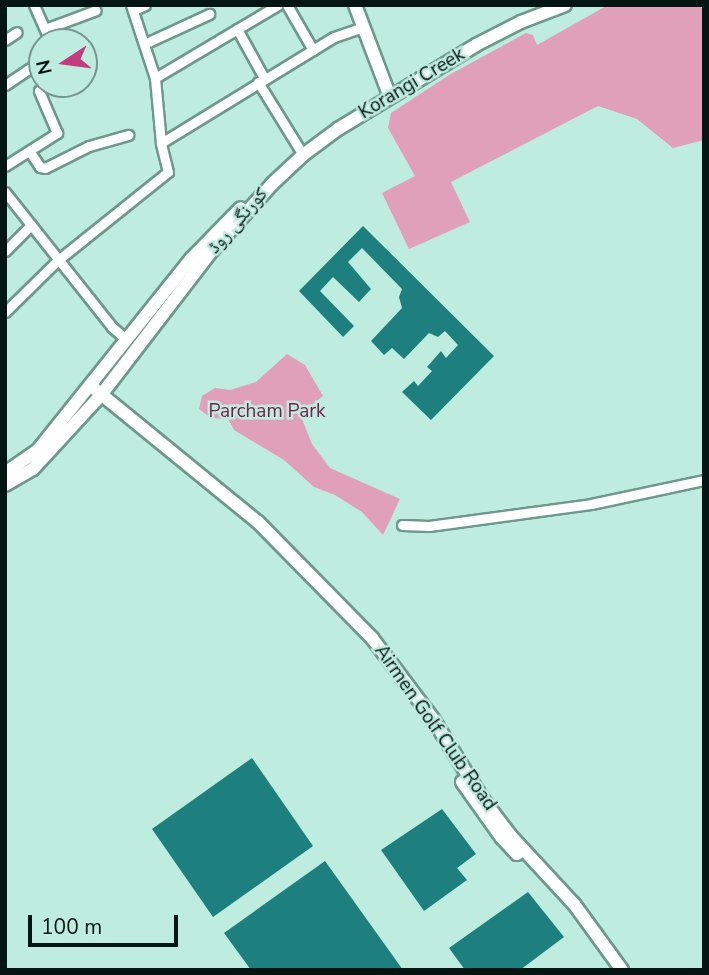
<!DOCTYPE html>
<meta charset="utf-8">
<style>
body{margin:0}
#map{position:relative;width:709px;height:975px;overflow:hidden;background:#beecde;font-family:"Nunito Sans","Noto Naskh Arabic",sans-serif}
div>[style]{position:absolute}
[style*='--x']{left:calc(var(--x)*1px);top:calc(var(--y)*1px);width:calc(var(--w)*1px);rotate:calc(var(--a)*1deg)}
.green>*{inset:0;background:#e1a0b9}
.building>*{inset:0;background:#1d7f7e}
.roads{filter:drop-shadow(2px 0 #6d998c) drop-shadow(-2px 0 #6d998c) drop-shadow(0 2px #6d998c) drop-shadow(0 -2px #6d998c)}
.street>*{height:9px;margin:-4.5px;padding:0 4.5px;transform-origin:4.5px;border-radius:4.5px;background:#fff}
.secondary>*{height:12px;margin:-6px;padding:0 6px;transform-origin:6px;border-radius:6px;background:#fff}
span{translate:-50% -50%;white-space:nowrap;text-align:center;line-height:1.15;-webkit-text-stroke:5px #beecde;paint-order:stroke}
.street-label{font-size:19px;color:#051511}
.park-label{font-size:19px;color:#791a4a}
.frame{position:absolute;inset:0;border:7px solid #051511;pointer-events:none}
.north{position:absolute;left:28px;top:28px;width:70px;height:70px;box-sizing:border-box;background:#beecde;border:2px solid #74968c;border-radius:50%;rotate:257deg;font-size:19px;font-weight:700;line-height:28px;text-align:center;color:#051511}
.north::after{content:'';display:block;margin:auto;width:24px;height:32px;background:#c23c7e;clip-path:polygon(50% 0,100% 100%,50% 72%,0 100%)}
.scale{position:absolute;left:28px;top:915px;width:150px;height:32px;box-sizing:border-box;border:4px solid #051511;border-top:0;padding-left:9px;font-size:21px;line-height:24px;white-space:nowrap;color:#051511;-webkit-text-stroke:5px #beecde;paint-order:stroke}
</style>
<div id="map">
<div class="green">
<i style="clip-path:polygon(608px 5px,704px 5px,704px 140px,673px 148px,637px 119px,598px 106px,451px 182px,470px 222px,409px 249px,382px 193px,415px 176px,388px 128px,391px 113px,449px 75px,526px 33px,533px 35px,537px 45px)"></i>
<i style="clip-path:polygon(287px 354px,305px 365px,323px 396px,300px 414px,312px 444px,330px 468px,400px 499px,383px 535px,362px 512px,335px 495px,314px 487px,284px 460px,234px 430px,228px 419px,211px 418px,199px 409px,202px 396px,215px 388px,230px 390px,256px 382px)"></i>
</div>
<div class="building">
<i style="clip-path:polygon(363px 226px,494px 356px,431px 420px,402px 392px,414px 381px,418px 386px,432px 371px,427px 367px,441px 351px,446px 358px,458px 345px,445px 331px,438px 337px,429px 333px,404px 359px,392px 348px,384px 355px,371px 341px,402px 308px,399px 297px,402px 289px,362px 248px,348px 262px,371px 289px,359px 302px,333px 277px,320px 291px,354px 326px,343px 337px,299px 291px)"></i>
<i style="clip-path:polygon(252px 758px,313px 846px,213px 917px,152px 829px)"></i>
<i style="clip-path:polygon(442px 809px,476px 854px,457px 868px,467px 880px,424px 911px,381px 850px)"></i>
<i style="clip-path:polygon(325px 861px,403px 970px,251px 970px,224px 933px)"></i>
<i style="clip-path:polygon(528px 892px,564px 937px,520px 970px,465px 970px,449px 948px)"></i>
</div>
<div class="roads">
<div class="street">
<i style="--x:34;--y:5;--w:37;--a:66"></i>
<i style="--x:287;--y:5;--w:52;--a:60"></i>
<i style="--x:134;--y:10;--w:12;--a:-24"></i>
<i style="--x:45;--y:29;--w:54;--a:-20.4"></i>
<i style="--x:237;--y:29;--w:56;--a:61.1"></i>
<i style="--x:5;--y:40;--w:14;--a:-34"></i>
<i style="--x:144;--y:44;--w:72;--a:-24.8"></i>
<i style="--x:155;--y:78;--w:143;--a:-30.7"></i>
<i style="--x:258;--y:82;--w:86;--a:58.3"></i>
<i style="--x:5;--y:85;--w:36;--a:-34"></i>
<i style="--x:161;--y:143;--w:203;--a:-31.5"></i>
<i style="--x:334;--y:37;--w:31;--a:-19"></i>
<i style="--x:30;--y:152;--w:18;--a:56"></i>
<i style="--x:40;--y:167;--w:5;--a:11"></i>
<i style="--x:45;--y:168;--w:49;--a:-26.6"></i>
<i style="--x:89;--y:146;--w:41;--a:-15.8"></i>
<i style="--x:5;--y:166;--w:62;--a:-32.4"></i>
<i style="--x:57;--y:133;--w:46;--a:-113.2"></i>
<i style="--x:5;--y:192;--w:172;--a:51.6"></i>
<i style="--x:112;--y:327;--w:20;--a:41"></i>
<i style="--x:5;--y:251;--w:37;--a:-45"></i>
<i style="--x:5;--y:312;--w:74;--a:-44.5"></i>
<i style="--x:58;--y:260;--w:141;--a:-38.7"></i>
<i style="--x:168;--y:172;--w:30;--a:-104"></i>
<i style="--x:161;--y:143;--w:65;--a:-95.3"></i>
<i style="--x:155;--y:78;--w:77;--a:-108.2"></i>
<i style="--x:402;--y:525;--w:27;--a:2"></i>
<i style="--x:429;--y:526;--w:163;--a:-7.7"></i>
<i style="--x:591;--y:504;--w:116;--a:-12"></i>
</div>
<div class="secondary">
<i style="--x:355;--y:5;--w:98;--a:69.2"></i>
<i style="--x:91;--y:386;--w:215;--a:39.2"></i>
<i style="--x:258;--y:522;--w:163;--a:45.5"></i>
<i style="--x:372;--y:638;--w:101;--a:53"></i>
<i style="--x:433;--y:719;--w:93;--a:58.2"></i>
<i style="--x:482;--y:798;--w:46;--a:52.9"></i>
<i style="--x:510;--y:835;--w:94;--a:47.2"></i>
<i style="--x:574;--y:904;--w:82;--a:54"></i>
<i style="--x:5;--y:473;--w:40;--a:-34.9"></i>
<i style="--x:38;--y:450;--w:245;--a:-51.3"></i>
<i style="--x:191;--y:259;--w:71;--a:-45.6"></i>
<i style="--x:5;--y:485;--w:32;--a:-30"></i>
<i style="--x:33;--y:469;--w:100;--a:-47.4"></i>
<i style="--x:101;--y:395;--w:178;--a:-52.5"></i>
<i style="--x:209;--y:254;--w:94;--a:-48"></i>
<i style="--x:272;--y:184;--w:42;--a:-43.1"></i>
<i style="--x:303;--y:155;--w:44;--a:-36.6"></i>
<i style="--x:338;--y:129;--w:162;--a:-31.3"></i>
<i style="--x:476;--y:45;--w:51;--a:-27.1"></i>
<i style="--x:521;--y:22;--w:47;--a:-21.1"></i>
<i style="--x:462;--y:782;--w:69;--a:54.5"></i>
<i style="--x:502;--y:838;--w:22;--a:47"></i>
</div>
</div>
<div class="street-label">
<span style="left:412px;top:84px;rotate:-31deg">Korangi Creek</span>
<span style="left:238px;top:221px;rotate:-49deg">کورنگی روڈ</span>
<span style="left:435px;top:728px;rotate:55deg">Airmen Golf Club Road</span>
</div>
<div class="park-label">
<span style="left:267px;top:412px">Parcham Park</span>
</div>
<div class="frame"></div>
<div class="north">N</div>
<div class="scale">100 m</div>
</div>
